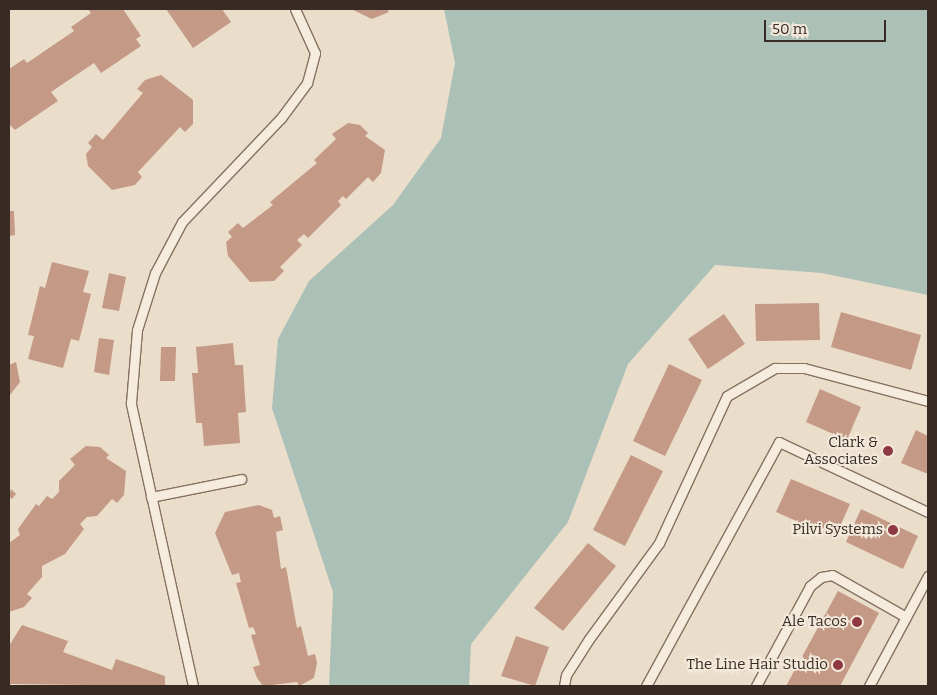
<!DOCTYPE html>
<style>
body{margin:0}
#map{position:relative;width:937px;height:695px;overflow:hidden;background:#eadecb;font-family:Bitter,serif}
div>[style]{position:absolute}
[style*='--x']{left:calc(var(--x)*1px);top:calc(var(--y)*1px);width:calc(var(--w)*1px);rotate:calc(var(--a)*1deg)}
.water>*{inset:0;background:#abc0b7}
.building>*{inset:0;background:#c49986}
.roads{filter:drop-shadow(1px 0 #867161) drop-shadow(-1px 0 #867161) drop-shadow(0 1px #867161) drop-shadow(0 -1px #867161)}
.service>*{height:9px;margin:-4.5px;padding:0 4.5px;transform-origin:4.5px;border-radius:4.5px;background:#f6ecde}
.dots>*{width:14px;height:14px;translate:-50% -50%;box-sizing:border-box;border:2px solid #f3e9da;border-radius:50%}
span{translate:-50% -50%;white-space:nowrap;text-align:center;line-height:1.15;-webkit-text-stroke:4px #f3e9da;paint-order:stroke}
.poi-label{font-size:15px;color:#382b23}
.right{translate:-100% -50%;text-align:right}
.frame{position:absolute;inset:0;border:10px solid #382b23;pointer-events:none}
.scale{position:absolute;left:764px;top:20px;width:122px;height:22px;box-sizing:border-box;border:2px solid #382b23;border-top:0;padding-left:6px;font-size:15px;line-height:18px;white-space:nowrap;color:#382b23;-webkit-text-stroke:4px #f3e9da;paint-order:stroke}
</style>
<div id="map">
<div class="water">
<i style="clip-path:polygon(444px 9px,928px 9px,928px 295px,822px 273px,715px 265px,628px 364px,568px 522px,471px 644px,469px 686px,329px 686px,333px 592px,272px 408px,278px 339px,309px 281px,393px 205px,441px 138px,455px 63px)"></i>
</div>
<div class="building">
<i style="clip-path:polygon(88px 9px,123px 9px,141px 36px,136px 39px,141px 46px,101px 73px,94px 63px,51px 92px,58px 101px,15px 130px,9px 124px,9px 69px,24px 59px,27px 63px,74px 31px,71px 27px,91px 13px)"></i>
<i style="clip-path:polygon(166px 9px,222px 9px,231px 22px,193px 48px)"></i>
<i style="clip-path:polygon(351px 9px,387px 9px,389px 12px,372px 19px)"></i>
<i style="clip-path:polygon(161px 75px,193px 100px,193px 124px,185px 132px,180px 127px,138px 172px,142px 177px,135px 185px,112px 190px,88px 166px,86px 154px,92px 147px,88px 143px,96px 134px,103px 140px,143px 93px,137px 89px,145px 80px)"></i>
<i style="clip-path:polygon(348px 123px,360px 125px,368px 133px,365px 136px,385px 150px,381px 173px,373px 182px,368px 177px,346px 199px,343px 196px,338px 201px,341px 205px,308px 238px,304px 234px,297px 240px,302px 245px,280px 267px,284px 271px,274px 281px,250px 282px,228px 256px,226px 242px,232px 237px,228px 232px,238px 223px,243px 228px,273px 205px,270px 202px,317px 163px,314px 160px,336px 139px,332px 134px)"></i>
<i style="clip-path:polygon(9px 211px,14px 211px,15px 235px,9px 236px)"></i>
<i style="clip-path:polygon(52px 262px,89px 271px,83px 292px,91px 294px,79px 341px,71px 339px,63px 368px,28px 359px,34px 336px,28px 335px,40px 286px,45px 288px)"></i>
<i style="clip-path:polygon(109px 273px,126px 277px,119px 311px,102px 308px)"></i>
<i style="clip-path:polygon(819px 303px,820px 340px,756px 341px,755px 304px)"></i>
<i style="clip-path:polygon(841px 312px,921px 335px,911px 370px,831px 347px)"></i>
<i style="clip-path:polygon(724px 314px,745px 344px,708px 369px,688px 339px)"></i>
<i style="clip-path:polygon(99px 338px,114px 340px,109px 375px,94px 372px)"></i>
<i style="clip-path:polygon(233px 343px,235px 365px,243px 365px,246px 412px,238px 413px,240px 443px,204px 446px,202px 423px,196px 423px,192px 373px,198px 373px,196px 347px)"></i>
<i style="clip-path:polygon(161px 347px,176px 347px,175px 381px,160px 381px)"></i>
<i style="clip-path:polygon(16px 362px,20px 382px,9px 396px,9px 365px)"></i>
<i style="clip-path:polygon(669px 364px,702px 380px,665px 456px,633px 441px)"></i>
<i style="clip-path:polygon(820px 389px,861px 407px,847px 440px,806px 422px)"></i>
<i style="clip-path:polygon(916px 430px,928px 436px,928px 474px,901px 463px)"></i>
<i style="clip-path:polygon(86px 446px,100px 447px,109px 455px,106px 458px,126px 471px,124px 495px,117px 503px,112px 499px,97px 516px,87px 517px,80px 524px,84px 529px,65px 554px,42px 566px,42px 577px,27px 594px,32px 598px,24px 607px,9px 612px,9px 543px,20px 535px,18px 529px,36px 504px,39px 506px,47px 496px,52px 499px,59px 492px,59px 481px,75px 465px,70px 459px)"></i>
<i style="clip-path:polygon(631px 455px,663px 471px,625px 546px,593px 530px)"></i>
<i style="clip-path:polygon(791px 479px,850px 504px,835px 538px,776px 512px)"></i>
<i style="clip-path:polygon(11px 489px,16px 494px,12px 499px,9px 497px)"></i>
<i style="clip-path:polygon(259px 505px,272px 510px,274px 518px,280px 516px,283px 530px,276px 532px,281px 569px,286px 567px,297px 628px,301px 626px,308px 656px,315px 654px,317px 663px,314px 678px,299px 686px,297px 682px,263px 686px,257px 678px,253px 667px,260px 665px,251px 635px,256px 634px,253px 627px,249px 628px,236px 583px,241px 582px,239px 573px,232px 575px,215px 533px,225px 512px)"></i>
<i style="clip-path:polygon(861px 509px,918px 536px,903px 569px,846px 542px)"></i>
<i style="clip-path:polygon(588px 543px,616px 566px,563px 631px,534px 608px)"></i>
<i style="clip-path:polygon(838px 591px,879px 613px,840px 686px,786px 686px)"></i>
<i style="clip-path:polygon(22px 625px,68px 641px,63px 652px,112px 670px,116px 659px,165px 676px,165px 686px,9px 684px,9px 646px)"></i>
<i style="clip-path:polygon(516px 636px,549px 647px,535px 686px,501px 676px)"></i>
</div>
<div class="roads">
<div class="service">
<i style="--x:151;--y:497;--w:92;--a:-11.3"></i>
<i style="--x:193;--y:686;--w:290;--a:-102.4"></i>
<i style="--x:131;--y:403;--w:73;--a:-85.3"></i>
<i style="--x:137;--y:330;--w:60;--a:-72.5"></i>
<i style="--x:155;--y:273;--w:58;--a:-62.1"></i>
<i style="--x:182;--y:222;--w:144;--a:-46.4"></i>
<i style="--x:281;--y:118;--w:44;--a:-53.4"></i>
<i style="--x:307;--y:83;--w:31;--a:-75"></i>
<i style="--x:315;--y:53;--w:48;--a:-114.4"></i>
<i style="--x:564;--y:686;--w:11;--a:-80"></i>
<i style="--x:566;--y:675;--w:43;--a:-57.4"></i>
<i style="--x:589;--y:639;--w:119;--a:-53.9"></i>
<i style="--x:659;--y:543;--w:162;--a:-65.2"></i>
<i style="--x:727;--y:396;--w:56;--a:-30.3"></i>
<i style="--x:775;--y:368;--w:29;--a:0"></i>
<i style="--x:804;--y:368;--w:128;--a:14.9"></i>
<i style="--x:646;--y:686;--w:278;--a:-61.4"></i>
<i style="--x:779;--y:442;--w:165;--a:25.2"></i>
<i style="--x:756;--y:686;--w:114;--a:-61.6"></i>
<i style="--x:810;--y:586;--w:14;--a:-39"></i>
<i style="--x:821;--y:577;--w:11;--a:-10"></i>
<i style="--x:832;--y:575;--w:85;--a:29.6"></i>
<i style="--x:869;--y:686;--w:125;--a:-61.8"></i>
</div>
</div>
<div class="dots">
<i style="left:888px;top:451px;background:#8e3842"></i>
<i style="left:893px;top:530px;background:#8e3842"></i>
<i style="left:857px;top:622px;background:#8e3842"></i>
<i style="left:838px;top:665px;background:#8e3842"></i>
</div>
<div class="poi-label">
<span class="right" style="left:878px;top:451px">Clark &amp;<br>Associates</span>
<span class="right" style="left:883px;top:530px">Pilvi Systems</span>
<span class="right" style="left:847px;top:622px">Ale Tacos</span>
<span class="right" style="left:828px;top:665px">The Line Hair Studio</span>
</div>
<div class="frame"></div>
<div class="scale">50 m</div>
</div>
